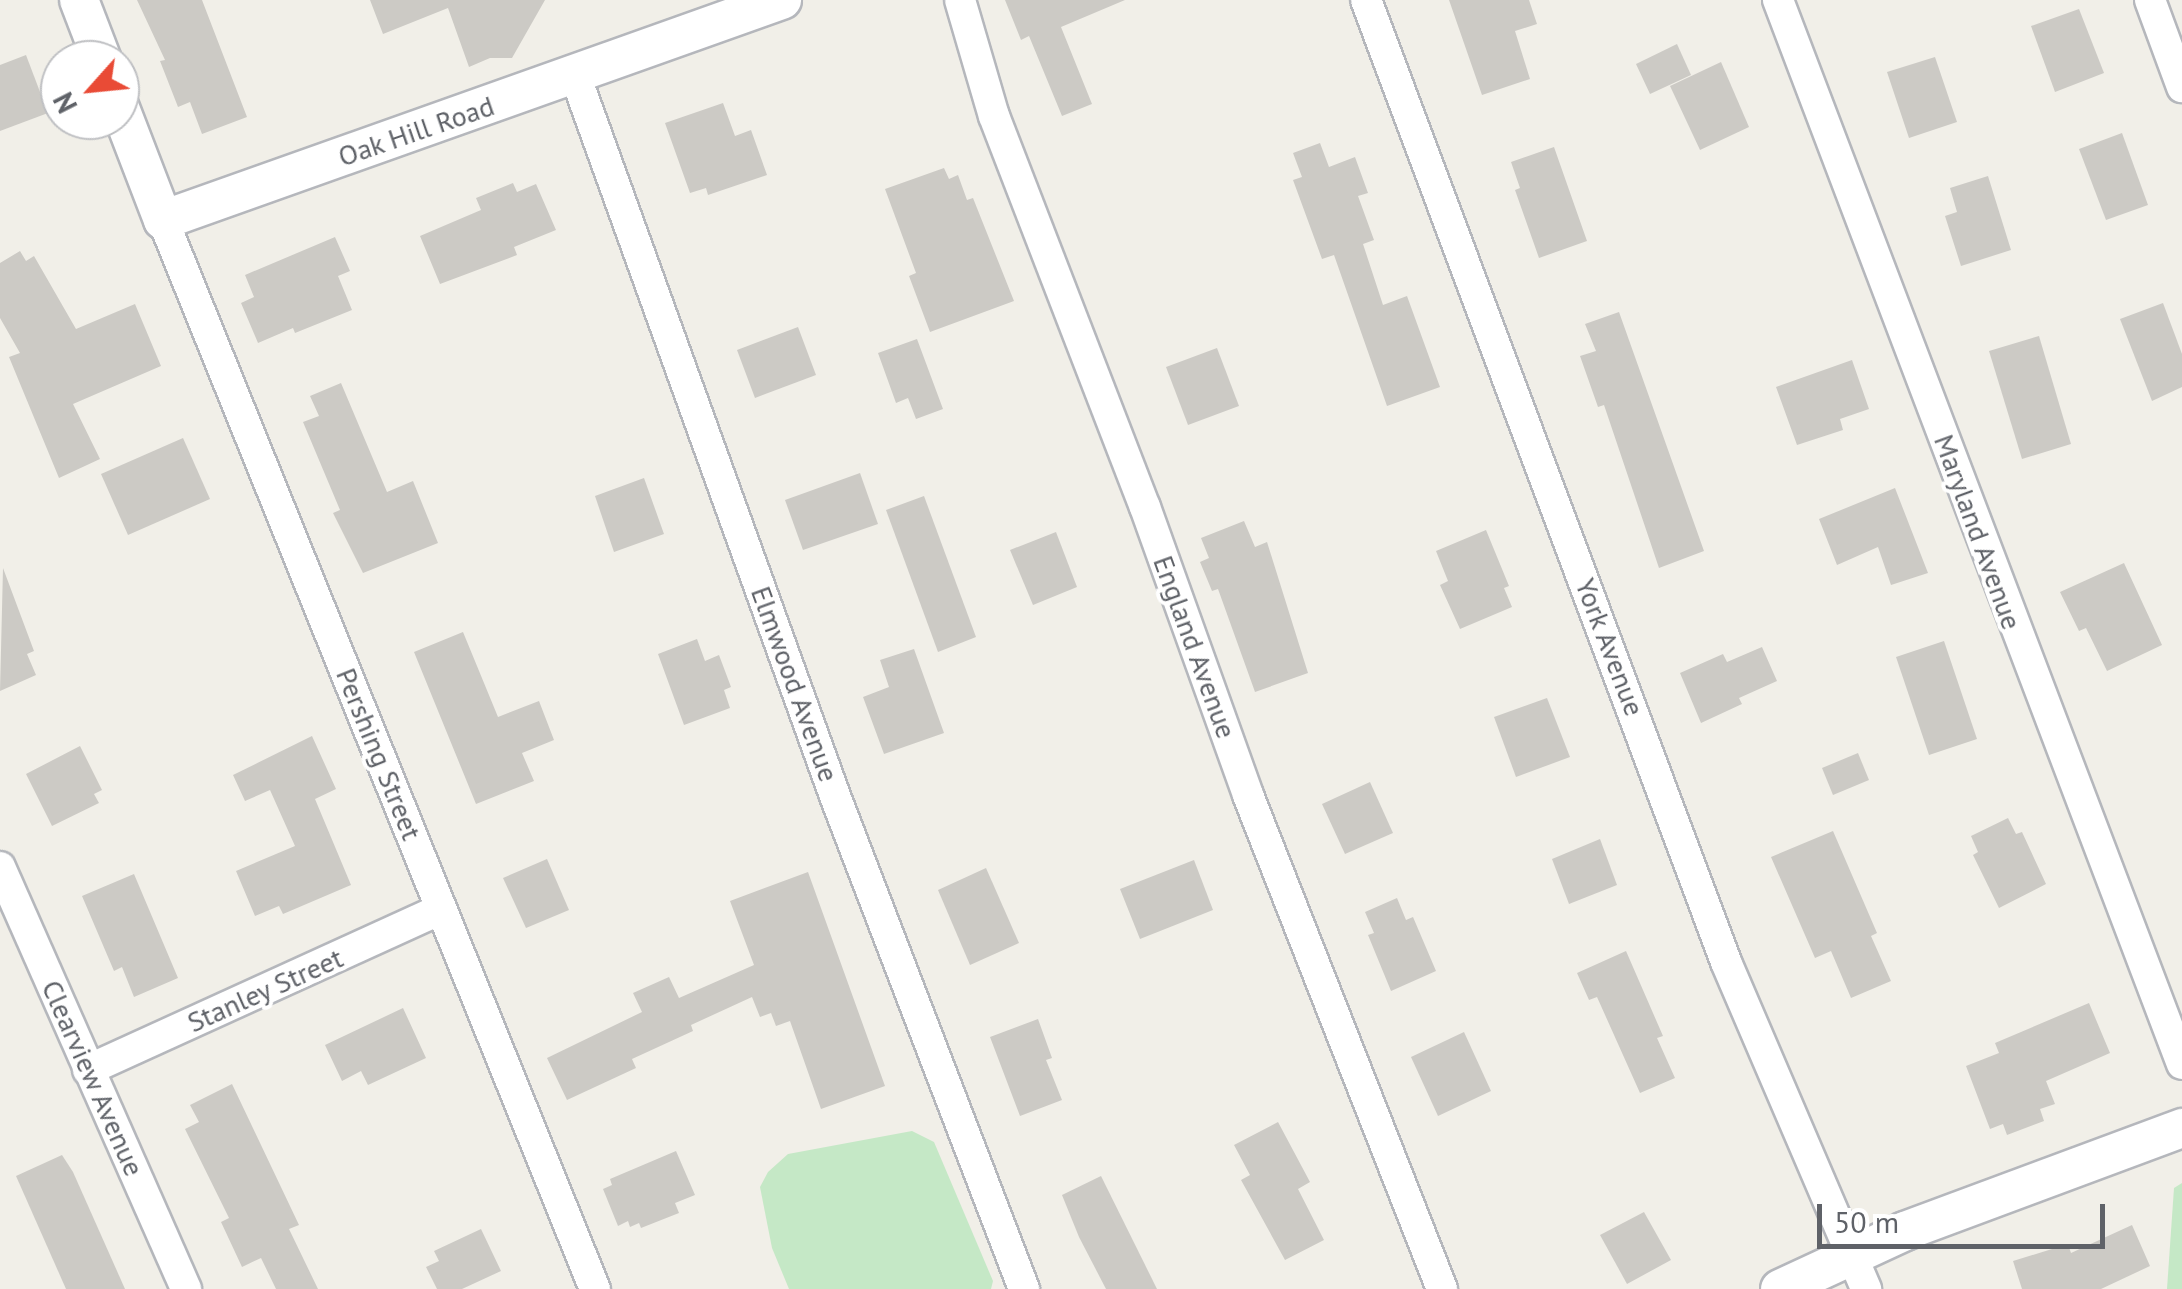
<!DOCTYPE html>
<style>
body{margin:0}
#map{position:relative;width:2182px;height:1289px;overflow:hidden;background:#f1efe8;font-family:"PT Sans",sans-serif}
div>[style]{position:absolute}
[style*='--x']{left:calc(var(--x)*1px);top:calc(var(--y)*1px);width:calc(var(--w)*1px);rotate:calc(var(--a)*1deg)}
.green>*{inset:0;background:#c5e8c6}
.building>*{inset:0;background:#cccac5}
.roads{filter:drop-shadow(2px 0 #b5b7bc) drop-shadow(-2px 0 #b5b7bc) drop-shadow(0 2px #b5b7bc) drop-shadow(0 -2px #b5b7bc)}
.minor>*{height:30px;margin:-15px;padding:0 15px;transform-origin:15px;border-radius:15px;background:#fff}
.tertiary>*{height:38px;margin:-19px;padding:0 19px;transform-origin:19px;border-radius:19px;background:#fff}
span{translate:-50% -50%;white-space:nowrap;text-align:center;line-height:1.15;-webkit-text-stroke:8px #fff;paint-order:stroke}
.street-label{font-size:28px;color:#5f6268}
.north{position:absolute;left:40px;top:40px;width:100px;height:100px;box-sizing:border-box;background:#fff;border:2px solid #bfc0c3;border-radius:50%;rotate:243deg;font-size:28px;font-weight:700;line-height:40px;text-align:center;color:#5f6268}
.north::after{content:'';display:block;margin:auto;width:35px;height:45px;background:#e94b36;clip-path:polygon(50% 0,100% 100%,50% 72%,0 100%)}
.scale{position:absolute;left:1817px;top:1204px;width:288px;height:45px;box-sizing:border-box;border:5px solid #5f6268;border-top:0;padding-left:12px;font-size:30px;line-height:35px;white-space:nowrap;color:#5f6268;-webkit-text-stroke:8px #fff;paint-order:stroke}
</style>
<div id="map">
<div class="green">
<i style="clip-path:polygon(912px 1131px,934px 1142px,993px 1281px,991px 1289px,789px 1289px,772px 1248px,760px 1187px,768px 1172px,788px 1154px)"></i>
<i style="clip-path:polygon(2182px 1183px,2182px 1289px,2167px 1289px,2174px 1188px)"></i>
</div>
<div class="building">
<i style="clip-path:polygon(137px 0,202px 0,247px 117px,202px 134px,190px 102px,178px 107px,160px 61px,165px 60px)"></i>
<i style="clip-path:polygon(370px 0,545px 0,512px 58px,490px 58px,469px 67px,448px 8px,383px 34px)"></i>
<i style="clip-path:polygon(1005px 0,1125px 0,1061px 27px,1092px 104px,1062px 116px,1029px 36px,1021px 40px)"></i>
<i style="clip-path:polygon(1449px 0,1529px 0,1537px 24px,1515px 31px,1530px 79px,1482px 95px)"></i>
<i style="clip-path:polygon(2079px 9px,2104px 73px,2055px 92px,2031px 26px)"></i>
<i style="clip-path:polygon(1677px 44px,1691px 75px,1650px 94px,1636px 64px)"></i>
<i style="clip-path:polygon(26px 55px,48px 113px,0 131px,0 65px)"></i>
<i style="clip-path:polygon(1935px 57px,1957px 122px,1909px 138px,1887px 72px)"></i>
<i style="clip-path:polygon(1721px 62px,1749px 127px,1700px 150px,1670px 86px)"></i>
<i style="clip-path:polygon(723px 103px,735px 136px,751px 130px,767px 175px,708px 195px,706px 188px,690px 193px,665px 123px)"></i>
<i style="clip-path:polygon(2122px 133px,2148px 205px,2106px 220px,2079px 149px)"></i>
<i style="clip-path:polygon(1320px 143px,1329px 167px,1355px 157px,1368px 193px,1358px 196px,1374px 240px,1363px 244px,1383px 305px,1407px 296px,1440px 387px,1387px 406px,1334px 255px,1322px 259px,1293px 180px,1302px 177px,1293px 153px)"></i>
<i style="clip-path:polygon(1554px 147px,1587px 241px,1539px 258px,1515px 190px,1520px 188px,1511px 162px)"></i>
<i style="clip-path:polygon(944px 168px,949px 179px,958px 175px,967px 200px,973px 198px,1014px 301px,930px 332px,909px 276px,916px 273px,885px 189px)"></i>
<i style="clip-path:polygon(1988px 176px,2011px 250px,1961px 266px,1945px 216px,1957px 212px,1950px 188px)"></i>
<i style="clip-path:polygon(513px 183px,517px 192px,536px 184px,556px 230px,514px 247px,517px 255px,440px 284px,420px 236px,481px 210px,476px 198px)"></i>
<i style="clip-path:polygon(335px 237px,350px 271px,338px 276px,352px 310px,295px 333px,293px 328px,258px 343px,241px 303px,254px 297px,245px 275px)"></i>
<i style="clip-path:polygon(20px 251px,26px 261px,34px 256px,76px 329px,135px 304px,161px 366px,73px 404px,100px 459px,59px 478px,9px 357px,20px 353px,0 318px,0 263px)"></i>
<i style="clip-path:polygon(2163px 303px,2182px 354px,2182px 387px,2152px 401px,2120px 319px)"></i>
<i style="clip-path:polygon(1619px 312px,1704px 551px,1659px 568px,1604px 405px,1598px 407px,1580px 356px,1596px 351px,1585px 324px)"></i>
<i style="clip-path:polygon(798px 327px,816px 375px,755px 398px,737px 350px)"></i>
<i style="clip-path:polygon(2039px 336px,2071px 444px,2022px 459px,1989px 351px)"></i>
<i style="clip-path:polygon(917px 339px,943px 409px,916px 419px,908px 398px,896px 403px,878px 353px)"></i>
<i style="clip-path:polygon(1217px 348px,1239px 406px,1188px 425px,1166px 367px)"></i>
<i style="clip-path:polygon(1852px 360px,1869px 409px,1840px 419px,1843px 430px,1797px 445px,1776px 387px)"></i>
<i style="clip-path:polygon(341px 383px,387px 492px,413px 481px,438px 543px,363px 573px,333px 513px,340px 510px,303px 422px,319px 416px,310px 396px)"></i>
<i style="clip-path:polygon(183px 438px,210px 499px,128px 535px,101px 474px)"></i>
<i style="clip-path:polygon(860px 473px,878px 524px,803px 550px,785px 500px)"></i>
<i style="clip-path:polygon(644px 478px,664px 534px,614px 552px,595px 496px)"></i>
<i style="clip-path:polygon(1895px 488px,1928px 573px,1891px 585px,1878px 547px,1837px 565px,1819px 519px)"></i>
<i style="clip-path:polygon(924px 496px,976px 637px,938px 652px,886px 510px)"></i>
<i style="clip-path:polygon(1244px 521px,1255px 547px,1267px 542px,1308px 673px,1255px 692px,1218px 589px,1212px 591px,1200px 562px,1209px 558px,1201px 538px)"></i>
<i style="clip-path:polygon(1486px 530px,1509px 586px,1504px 588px,1512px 607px,1460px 629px,1440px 585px,1448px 581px,1436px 551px)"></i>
<i style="clip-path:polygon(1056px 532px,1077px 587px,1033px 605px,1010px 550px)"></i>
<i style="clip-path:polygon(2124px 563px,2162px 645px,2107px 671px,2086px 628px,2079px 631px,2060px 592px)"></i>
<i style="clip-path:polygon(3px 568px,34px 651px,27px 654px,36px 675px,0 691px)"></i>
<i style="clip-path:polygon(463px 632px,498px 717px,539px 701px,554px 740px,522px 753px,534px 781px,476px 804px,414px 652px)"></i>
<i style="clip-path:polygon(697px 639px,705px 661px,719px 655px,731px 687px,724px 690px,730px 708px,684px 725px,658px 654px)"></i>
<i style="clip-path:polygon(1944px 641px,1977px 739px,1929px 755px,1896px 657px)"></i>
<i style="clip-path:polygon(1762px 647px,1777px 681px,1739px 698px,1742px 704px,1701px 723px,1680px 673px,1723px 654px,1727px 662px)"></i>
<i style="clip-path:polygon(914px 649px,944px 733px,884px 754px,863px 697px,889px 687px,880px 660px)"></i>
<i style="clip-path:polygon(1547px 698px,1570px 757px,1516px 777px,1494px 717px)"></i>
<i style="clip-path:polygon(312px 736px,336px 789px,315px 799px,351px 885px,283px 914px,279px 906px,255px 916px,236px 871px,295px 846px,270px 790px,245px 801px,233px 775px)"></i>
<i style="clip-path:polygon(80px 746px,102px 790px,94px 794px,99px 803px,52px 826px,26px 774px)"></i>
<i style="clip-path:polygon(1858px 753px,1869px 780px,1833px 795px,1822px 768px)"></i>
<i style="clip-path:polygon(1370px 782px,1393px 833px,1345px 854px,1322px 804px)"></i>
<i style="clip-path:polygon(2008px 818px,2016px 834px,2022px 832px,2046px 884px,1999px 908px,1973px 855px,1978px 852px,1971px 836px)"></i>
<i style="clip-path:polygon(1833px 831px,1877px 933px,1871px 936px,1891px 981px,1851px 998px,1831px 951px,1815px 958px,1771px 857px)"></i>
<i style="clip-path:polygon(1600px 839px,1617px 885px,1569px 904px,1552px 859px)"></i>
<i style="clip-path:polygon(547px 859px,569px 910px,526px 928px,503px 878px)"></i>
<i style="clip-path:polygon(1194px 860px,1213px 910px,1140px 939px,1120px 889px)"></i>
<i style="clip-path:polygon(986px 868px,1019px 943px,970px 965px,938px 890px)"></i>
<i style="clip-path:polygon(808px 872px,885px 1086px,821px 1109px,790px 1021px,776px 1026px,771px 1013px,760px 1017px,752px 997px,691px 1025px,693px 1031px,632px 1059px,636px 1068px,567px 1100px,547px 1058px,642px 1012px,633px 993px,669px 977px,679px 998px,754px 965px,730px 901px)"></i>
<i style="clip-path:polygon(134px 874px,178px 978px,134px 997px,122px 967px,114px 971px,82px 896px)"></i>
<i style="clip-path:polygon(1397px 898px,1406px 920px,1413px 917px,1436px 971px,1391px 991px,1368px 935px,1374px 933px,1365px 912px)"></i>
<i style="clip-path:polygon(1626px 951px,1663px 1036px,1657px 1038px,1675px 1078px,1640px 1093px,1597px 997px,1589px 1000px,1577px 973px)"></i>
<i style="clip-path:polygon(2089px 1003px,2110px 1053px,2046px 1081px,2055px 1104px,2040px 1109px,2044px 1121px,2007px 1135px,2003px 1124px,1990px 1129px,1966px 1066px,1999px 1053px,1995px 1043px)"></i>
<i style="clip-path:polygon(403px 1008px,426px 1058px,368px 1085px,361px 1071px,342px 1081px,325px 1045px)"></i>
<i style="clip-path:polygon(1038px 1019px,1052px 1058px,1046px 1060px,1062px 1100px,1020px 1116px,990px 1037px)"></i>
<i style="clip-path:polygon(1464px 1032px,1491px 1091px,1438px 1116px,1411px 1057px)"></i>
<i style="clip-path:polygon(232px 1084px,299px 1225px,289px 1229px,318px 1289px,276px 1289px,261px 1258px,242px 1267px,221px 1222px,229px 1218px,185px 1129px,199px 1122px,190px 1105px)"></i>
<i style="clip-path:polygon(1278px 1122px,1310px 1182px,1298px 1189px,1324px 1240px,1285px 1260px,1241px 1180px,1250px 1175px,1234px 1145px)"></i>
<i style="clip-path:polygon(676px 1151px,695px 1195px,675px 1203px,679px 1213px,641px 1228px,639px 1223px,630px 1227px,628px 1221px,618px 1226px,603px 1189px,612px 1185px,610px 1179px)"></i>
<i style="clip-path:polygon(62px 1155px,73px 1172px,125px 1289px,66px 1289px,16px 1176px)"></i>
<i style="clip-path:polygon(1101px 1176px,1157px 1289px,1106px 1289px,1079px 1237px,1062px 1195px)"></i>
<i style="clip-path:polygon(1644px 1212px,1671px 1260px,1627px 1284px,1600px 1235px)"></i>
<i style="clip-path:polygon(2132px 1225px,2150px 1266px,2101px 1289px,2022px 1289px,2013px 1261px,2068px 1244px,2071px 1253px)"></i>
<i style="clip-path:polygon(481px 1229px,501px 1271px,462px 1289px,437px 1289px,426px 1267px,439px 1261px,434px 1251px)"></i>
</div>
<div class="roads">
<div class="minor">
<i style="--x:960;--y:0;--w:121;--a:73.7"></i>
<i style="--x:994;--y:116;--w:419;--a:68.9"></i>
<i style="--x:1145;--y:507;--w:306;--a:70.3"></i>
<i style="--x:1248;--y:795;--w:531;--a:68.56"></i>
<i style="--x:1366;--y:0;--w:1027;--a:69.48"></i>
<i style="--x:1726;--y:962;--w:356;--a:66.8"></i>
<i style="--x:1778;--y:0;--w:1138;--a:69.21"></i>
<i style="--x:2150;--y:0;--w:93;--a:69.8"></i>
<i style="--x:575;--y:75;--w:766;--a:70.17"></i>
<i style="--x:835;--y:796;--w:528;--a:69.02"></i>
<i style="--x:163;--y:220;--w:1153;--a:68"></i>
<i style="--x:0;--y:867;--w:461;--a:66.2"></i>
<i style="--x:88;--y:1070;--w:388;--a:-24.5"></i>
</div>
<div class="tertiary">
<i style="--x:79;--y:0;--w:64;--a:69"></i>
<i style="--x:120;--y:108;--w:120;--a:69"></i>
<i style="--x:163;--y:220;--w:657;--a:-19.57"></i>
<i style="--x:1780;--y:1289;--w:138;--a:-24.9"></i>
<i style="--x:1905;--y:1231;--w:296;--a:-20.4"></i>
</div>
</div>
<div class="street-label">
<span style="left:416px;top:131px;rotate:-19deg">Oak Hill Road</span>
<span style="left:1978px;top:532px;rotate:70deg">Maryland Avenue</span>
<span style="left:1195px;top:647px;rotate:70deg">England Avenue</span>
<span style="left:1610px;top:647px;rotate:69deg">York Avenue</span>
<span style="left:795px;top:684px;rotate:70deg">Elmwood Avenue</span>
<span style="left:379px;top:754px;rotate:68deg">Pershing Street</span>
<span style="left:265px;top:990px;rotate:-24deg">Stanley Street</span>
<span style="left:93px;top:1078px;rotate:66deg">Clearview Avenue</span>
</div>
<div class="north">N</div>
<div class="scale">50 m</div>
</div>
